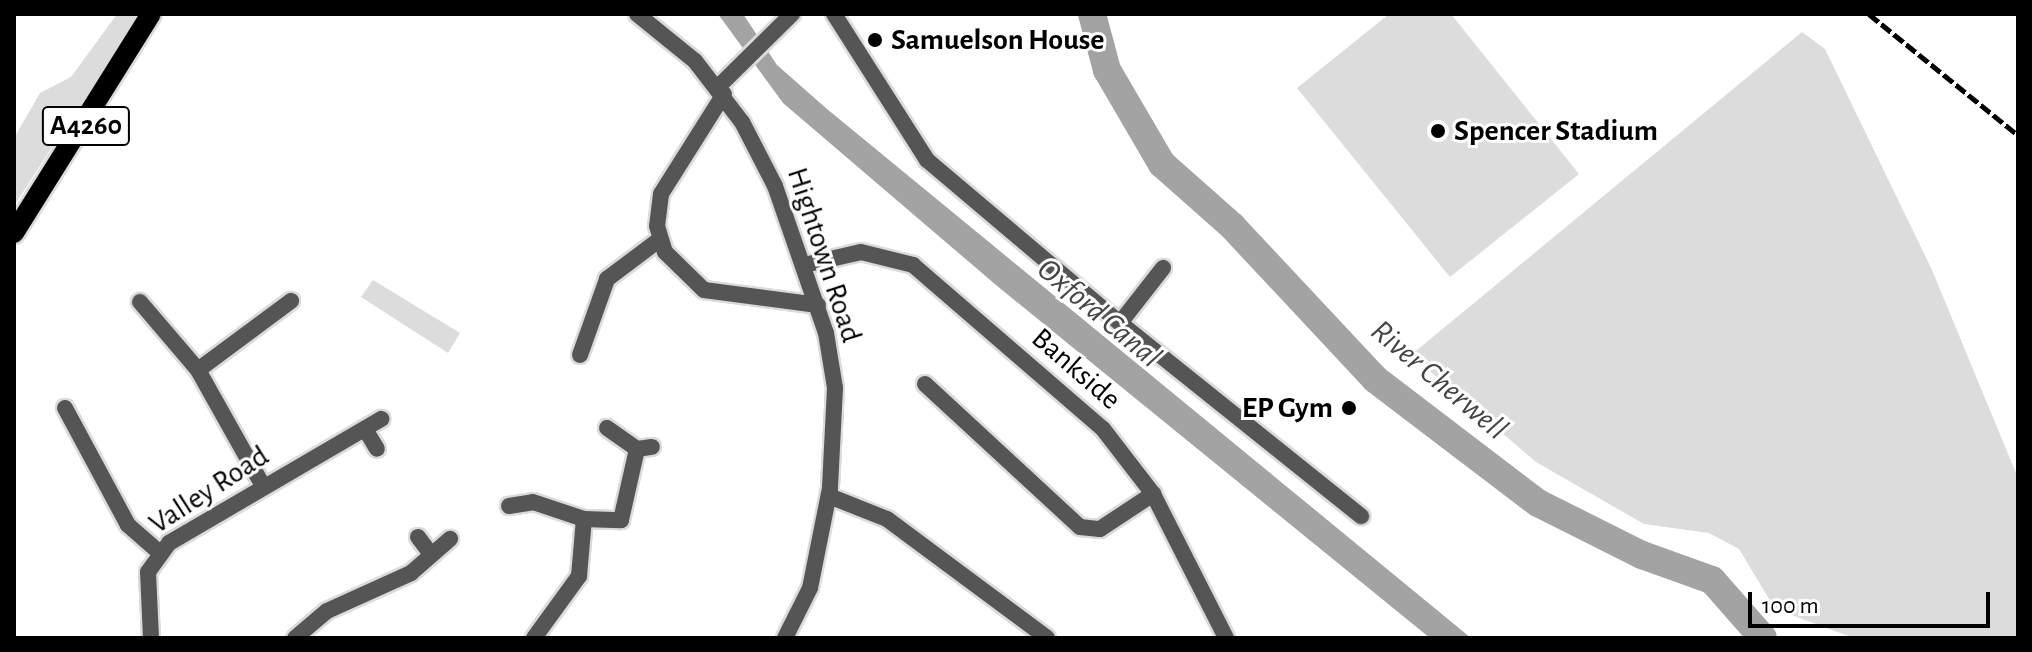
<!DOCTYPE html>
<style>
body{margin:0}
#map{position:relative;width:2032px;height:652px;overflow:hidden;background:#fff;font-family:"Alegreya Sans",sans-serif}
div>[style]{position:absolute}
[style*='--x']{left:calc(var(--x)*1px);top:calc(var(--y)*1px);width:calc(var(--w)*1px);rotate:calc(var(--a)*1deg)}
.green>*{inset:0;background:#dcdcdc}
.water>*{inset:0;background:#a3a3a3}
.river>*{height:28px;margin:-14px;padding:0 14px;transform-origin:14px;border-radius:14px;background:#a3a3a3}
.roads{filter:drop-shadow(2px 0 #dbdbdb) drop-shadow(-2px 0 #dbdbdb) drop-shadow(0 2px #dbdbdb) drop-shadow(0 -2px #dbdbdb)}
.minor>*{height:16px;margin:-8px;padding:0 8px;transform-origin:8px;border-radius:8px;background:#555}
.tertiary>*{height:16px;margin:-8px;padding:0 8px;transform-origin:8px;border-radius:8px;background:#555}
.primary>*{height:20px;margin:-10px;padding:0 10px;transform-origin:10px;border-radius:10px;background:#000}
.rail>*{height:5px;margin-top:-2.5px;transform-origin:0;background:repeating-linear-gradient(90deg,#000 0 12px,transparent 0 16px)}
.dots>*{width:22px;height:22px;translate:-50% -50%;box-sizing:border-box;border:4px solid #fff;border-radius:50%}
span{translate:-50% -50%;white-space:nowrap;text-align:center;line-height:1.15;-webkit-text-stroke:6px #fff;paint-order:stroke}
.shield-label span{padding:2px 6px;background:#fff;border:2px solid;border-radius:6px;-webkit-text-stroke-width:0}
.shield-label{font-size:28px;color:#000;font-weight:700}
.poi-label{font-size:30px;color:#000;font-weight:700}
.left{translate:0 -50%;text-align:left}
.right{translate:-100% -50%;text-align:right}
.street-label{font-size:30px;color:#000}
.water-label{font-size:32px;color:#444;font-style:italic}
.frame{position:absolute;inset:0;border:16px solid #000;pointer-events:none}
.scale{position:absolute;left:1748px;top:592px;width:242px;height:36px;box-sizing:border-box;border:4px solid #000;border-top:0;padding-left:10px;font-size:24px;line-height:28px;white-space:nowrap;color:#000;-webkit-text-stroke:6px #fff;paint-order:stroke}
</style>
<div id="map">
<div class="green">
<i style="clip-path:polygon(117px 14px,138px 14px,14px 206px,14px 138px,40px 93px,71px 77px)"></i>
<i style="clip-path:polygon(1389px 14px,1451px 14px,1579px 174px,1450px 277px,1297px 88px)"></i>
<i style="clip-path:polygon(1802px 32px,1825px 49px,1932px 270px,2018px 478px,2018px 638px,1854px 638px,1775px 609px,1739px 549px,1709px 533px,1644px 524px,1536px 462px,1411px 355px)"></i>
<i style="clip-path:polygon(373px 280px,460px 333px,448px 353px,361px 297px)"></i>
</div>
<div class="water">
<i style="clip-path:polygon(718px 14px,743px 14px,777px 65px,827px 109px,1471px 638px,1430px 638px,996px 285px,783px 103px)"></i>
</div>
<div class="river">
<i style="--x:1092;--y:14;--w:58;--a:75"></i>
<i style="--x:1107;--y:70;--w:109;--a:59.7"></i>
<i style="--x:1162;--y:164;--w:94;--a:41.5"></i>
<i style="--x:1232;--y:226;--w:209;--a:46.9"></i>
<i style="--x:1375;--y:379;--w:205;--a:37.3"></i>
<i style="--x:1538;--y:503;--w:116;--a:26.6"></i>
<i style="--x:1642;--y:555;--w:74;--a:19.7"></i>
<i style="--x:1712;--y:580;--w:77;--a:48.7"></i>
</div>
<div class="roads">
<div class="minor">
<i style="--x:834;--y:14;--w:173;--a:57.5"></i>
<i style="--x:927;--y:160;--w:253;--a:40.2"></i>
<i style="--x:1120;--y:323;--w:70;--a:-52"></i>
<i style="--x:718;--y:87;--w:104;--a:-44.6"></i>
<i style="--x:724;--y:94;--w:118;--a:122.2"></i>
<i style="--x:661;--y:194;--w:32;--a:97"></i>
<i style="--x:657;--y:226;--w:27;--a:73"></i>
<i style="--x:665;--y:252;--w:54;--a:44.3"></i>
<i style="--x:704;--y:290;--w:115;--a:7.5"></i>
<i style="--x:140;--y:302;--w:89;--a:49.5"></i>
<i style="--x:198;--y:370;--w:133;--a:60.7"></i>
<i style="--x:1120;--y:323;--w:309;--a:38.7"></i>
<i style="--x:580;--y:355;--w:81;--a:-70.4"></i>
<i style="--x:607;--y:279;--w:66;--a:-37"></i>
<i style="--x:198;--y:370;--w:116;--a:-36.6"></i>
<i style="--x:925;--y:384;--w:211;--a:42.7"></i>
<i style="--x:1080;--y:527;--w:20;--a:6"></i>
<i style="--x:1100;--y:529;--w:64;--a:-33.4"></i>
<i style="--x:65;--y:408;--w:133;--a:61.7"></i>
<i style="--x:128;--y:525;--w:43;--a:41.2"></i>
<i style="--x:607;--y:428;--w:37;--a:35"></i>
<i style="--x:365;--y:429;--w:23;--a:59"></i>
<i style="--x:829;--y:496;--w:62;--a:21.6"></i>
<i style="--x:887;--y:519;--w:199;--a:36.6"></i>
<i style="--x:509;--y:506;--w:24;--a:-9"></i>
<i style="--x:533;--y:502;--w:54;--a:18.4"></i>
<i style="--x:418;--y:537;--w:21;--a:53"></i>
<i style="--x:151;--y:638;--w:66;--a:-92.6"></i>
<i style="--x:148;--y:572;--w:36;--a:-54"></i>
<i style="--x:169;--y:543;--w:246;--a:-30.3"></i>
<i style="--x:295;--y:638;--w:42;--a:-40.2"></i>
<i style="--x:327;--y:611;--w:92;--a:-24.3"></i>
<i style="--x:411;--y:573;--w:52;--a:-41.1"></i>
<i style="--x:534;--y:638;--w:77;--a:-54"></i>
<i style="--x:579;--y:576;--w:57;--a:-85"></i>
<i style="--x:584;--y:519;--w:37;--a:2"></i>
<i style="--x:621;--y:520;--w:73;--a:-77.3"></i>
<i style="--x:637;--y:449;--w:15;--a:-8"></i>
</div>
<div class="tertiary">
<i style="--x:637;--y:14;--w:75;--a:39"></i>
<i style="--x:695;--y:61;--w:77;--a:52.4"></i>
<i style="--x:742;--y:122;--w:72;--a:62.7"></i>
<i style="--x:775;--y:186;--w:156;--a:70.9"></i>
<i style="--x:826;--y:333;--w:56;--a:80.7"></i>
<i style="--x:835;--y:388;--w:100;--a:92.9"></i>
<i style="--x:830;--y:488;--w:102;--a:101.3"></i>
<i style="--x:810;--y:588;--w:56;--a:116.6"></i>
<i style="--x:804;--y:265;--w:58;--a:-12.8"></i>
<i style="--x:861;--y:252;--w:54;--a:14"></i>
<i style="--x:913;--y:265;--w:251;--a:40.8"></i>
<i style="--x:1103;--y:429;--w:82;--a:52.4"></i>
<i style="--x:1153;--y:494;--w:161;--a:63.1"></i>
</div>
<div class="primary">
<i style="--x:14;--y:233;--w:258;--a:-58"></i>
</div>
</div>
<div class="rail">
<i style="--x:1869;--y:14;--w:192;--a:39.1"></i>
</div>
<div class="dots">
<i style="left:875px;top:40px;background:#000"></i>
<i style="left:1438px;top:131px;background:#000"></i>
<i style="left:1349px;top:408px;background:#000"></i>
</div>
<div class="shield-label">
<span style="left:86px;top:126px">A4260</span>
</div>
<div class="poi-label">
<span class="left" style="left:891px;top:40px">Samuelson House</span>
<span class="left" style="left:1454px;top:131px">Spencer Stadium</span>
<span class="right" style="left:1333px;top:408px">EP Gym</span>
</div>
<div class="street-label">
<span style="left:824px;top:255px;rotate:72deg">Hightown Road</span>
<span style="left:1076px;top:369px;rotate:41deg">Bankside</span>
<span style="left:209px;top:490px;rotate:-33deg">Valley Road</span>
</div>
<div class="water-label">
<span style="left:1099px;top:313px;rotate:40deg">Oxford Canal</span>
<span style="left:1439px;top:380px;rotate:40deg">River Cherwell</span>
</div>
<div class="frame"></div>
<div class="scale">100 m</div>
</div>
